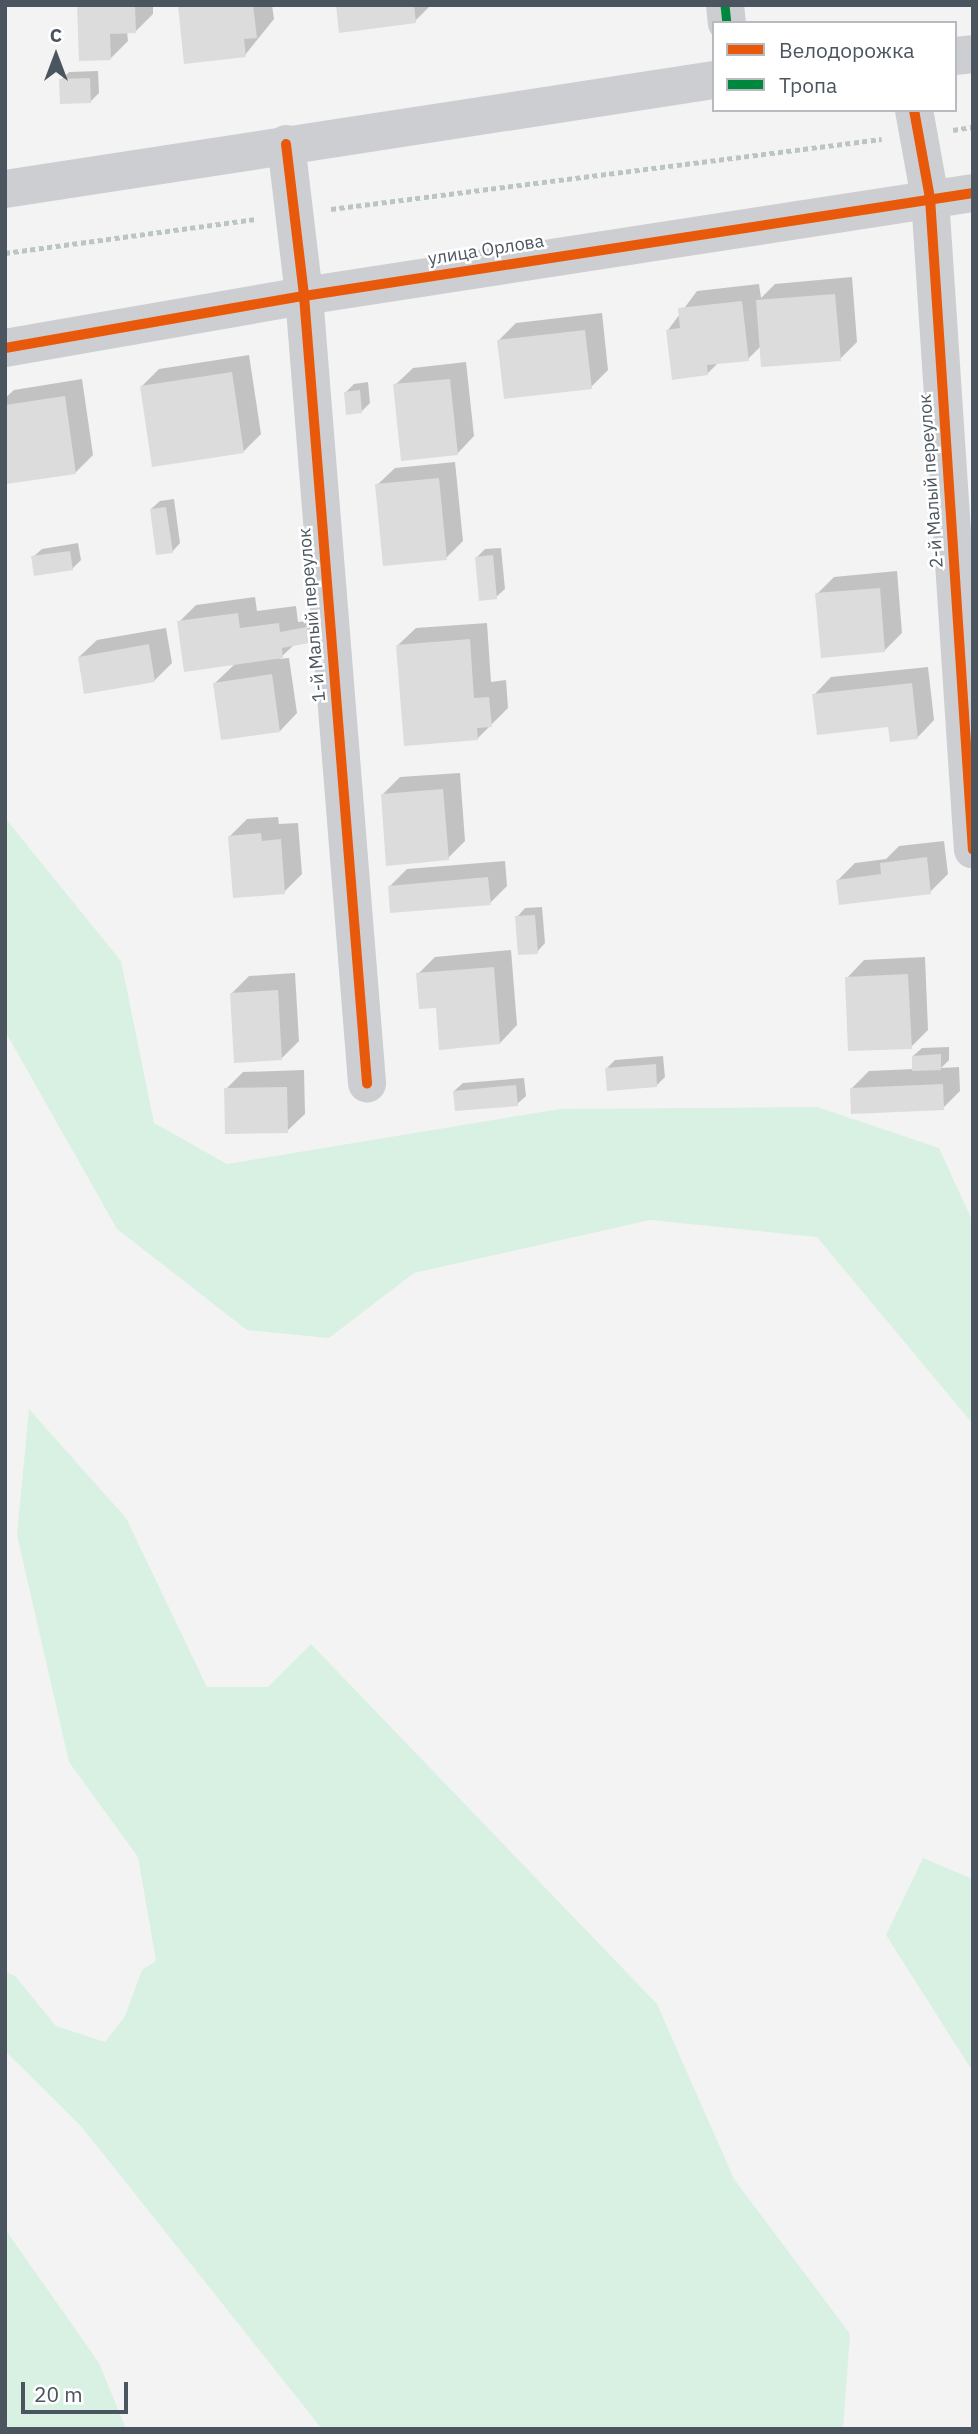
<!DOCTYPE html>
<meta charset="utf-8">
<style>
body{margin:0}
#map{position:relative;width:978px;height:2434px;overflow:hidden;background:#f3f3f3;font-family:"IBM Plex Sans",sans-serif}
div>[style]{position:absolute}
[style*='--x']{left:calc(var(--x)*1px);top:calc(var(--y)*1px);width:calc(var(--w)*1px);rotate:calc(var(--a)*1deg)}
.green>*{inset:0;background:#d9f1e2}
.shadow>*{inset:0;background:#0003}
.building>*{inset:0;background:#dcdcdd}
.path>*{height:4.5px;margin-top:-2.25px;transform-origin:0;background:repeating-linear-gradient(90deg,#bbc6c3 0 5px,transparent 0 8.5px)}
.minor>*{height:38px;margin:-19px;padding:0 19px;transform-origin:19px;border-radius:19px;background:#ccced1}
.quiet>*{height:9px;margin-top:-4.5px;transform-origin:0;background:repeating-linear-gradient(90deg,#00873e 0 18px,transparent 0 27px)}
.cycleway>*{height:10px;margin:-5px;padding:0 5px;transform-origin:5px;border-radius:5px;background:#e8590c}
span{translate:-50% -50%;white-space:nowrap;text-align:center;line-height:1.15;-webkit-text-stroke:5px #fff;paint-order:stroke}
.street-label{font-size:18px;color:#4a555f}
.frame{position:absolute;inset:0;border:7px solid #4a555f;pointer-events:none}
.legend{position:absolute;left:712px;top:21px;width:245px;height:91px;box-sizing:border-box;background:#fff;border:2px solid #b7bbbf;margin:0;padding:9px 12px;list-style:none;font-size:21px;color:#4a555f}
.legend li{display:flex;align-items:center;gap:14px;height:35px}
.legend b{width:35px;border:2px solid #b7bbbf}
.north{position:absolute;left:21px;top:21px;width:70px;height:70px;-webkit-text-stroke:5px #fff;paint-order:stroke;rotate:0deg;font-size:19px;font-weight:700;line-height:28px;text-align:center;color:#4a555f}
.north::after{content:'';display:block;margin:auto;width:24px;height:32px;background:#4a555f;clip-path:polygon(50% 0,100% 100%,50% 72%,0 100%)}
.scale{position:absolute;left:21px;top:2382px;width:107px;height:32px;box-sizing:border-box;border:4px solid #4a555f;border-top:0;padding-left:9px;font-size:21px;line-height:24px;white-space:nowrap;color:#4a555f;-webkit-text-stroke:5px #fff;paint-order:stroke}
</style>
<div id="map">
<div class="green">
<i style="clip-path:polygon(5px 818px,121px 961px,154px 1123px,227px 1164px,560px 1109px,817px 1107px,939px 1148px,973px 1222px,973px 1424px,817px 1237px,650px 1220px,414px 1273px,329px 1338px,247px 1330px,117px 1229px,5px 1031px)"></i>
<i style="clip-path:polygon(29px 1409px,126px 1518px,207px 1687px,268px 1687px,311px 1644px,657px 2004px,734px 2179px,850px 2334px,843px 2429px,322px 2429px,81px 2126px,5px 2051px,5px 1971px,15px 1976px,56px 2026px,105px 2042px,125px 2016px,142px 1970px,156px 1961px,138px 1857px,69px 1762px,17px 1535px)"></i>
<i style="clip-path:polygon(923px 1858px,973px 1879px,973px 2072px,886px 1935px)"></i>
<i style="clip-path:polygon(5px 2229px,99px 2363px,126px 2429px,5px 2429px)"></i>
</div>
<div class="shadow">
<i style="clip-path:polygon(79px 5px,153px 5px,153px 14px,136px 31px,127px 32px,128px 41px,110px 59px)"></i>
<i style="clip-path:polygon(179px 5px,272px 5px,274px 19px,245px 55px)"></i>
<i style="clip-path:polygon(337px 5px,431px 5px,415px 21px)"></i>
<i style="clip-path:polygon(98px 71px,99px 93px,90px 102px,61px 80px,69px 72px)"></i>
<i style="clip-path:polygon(852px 277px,857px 342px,840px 359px,761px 346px,748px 359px,719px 362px,707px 374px,668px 330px,697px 291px,759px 284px,761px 298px,775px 284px)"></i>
<i style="clip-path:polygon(602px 313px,608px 370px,591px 387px,499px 340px,516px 323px)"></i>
<i style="clip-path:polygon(249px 355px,261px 434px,244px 451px,142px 386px,159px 369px)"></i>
<i style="clip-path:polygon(466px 362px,474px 436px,457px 454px,395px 385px,413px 368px)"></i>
<i style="clip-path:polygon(82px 379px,93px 455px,76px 472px,7px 482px,5px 398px,14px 390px)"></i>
<i style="clip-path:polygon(368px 382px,370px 403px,362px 411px,346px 392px,354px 384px)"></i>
<i style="clip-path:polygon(455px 462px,463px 541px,446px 558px,377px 485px,395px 468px)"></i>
<i style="clip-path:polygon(174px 499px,180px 543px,172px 552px,151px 509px,160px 501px)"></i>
<i style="clip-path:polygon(78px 543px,81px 560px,72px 569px,33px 557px,42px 549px)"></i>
<i style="clip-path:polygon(501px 548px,505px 589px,496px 597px,476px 558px,485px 549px)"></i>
<i style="clip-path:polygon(897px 571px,902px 633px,884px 651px,817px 594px,834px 577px)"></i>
<i style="clip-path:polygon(255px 597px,257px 611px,296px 606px,298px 622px,315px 620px,317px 633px,308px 642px,295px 644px,279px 659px,289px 658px,297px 713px,280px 731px,215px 683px,236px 663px,179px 622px,196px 605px)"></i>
<i style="clip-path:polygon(487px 623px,491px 682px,506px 680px,508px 708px,477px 739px,398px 645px,416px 628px)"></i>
<i style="clip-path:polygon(166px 628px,172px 663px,154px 681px,79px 657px,97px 640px)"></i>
<i style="clip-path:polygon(928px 667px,934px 720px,917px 738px,814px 695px,831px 677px)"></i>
<i style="clip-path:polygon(460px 773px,465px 841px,448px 858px,382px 795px,400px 777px)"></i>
<i style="clip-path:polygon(278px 817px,279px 824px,298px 823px,302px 874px,284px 892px,230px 836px,247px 819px)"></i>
<i style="clip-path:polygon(944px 841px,948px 874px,930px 892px,838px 880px,855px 863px,886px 859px,899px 846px)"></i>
<i style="clip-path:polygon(505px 861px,507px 886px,490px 903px,390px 886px,407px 869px)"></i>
<i style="clip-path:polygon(542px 907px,545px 943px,537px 952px,517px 917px,525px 908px)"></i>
<i style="clip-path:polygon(511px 950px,517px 1025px,500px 1043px,437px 1006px,418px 974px,435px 957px)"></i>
<i style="clip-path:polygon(925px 957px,928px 1030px,911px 1047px,847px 978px,864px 960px)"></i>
<i style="clip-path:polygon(295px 973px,299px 1041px,282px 1058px,231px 994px,249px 976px)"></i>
<i style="clip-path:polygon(949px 1047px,949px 1060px,941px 1068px,959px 1067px,960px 1091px,943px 1108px,852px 1088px,869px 1071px,914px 1069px,913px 1056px,922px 1048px)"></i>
<i style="clip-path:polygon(663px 1056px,665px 1077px,657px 1085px,606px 1069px,615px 1060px)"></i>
<i style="clip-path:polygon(304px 1070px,305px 1114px,287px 1131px,226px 1089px,243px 1072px)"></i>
<i style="clip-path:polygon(524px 1078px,526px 1096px,517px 1104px,454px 1091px,463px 1083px)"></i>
</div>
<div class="building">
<i style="clip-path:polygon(77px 5px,135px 5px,136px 33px,110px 34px,111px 60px,79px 61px)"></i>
<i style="clip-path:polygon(178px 5px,253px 5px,257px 38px,244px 39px,246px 57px,184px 64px)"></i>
<i style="clip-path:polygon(336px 5px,414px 5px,416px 23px,339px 33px)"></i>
<i style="clip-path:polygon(90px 78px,91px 103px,60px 104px,59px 79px)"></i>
<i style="clip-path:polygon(835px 294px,841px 361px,761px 367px,756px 300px)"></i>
<i style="clip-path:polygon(742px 301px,749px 361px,707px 365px,708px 375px,672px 380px,666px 330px,680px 328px,678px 308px)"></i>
<i style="clip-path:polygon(585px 330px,592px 389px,504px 399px,497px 340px)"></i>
<i style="clip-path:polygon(232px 372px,244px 453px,152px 467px,140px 386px)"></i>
<i style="clip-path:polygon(450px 379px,458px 455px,401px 461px,393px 384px)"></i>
<i style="clip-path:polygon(360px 390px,362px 413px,346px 415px,344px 392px)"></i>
<i style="clip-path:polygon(65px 396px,76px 474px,6px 484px,5px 405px)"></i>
<i style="clip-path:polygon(439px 478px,447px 560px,383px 566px,375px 484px)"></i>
<i style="clip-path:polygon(166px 507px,173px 553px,156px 555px,150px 509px)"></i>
<i style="clip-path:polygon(70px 551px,73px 570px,34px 576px,31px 556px)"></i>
<i style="clip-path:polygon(493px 555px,497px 599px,479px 601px,475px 557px)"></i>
<i style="clip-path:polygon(880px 588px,885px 652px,821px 658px,815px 593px)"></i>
<i style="clip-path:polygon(238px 613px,240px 628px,279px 623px,280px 632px,307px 627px,309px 643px,282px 648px,283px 658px,184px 672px,177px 621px)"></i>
<i style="clip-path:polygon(470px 639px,474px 698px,489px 697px,492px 727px,477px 728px,478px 740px,404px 746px,396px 645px)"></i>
<i style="clip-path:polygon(149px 644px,155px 682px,84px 694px,78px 657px)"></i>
<i style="clip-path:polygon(272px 674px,280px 732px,221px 740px,213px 683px)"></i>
<i style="clip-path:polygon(912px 683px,918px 739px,890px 742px,888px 727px,817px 735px,812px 694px)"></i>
<i style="clip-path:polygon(443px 789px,449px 860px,386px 866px,381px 794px)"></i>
<i style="clip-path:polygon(261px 833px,262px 841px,281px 839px,285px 894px,233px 898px,228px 836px)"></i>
<i style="clip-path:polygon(927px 857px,931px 894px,839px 905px,836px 880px,881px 874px,880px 863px)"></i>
<i style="clip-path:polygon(488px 877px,491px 905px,390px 913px,388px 886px)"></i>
<i style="clip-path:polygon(535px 915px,538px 954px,518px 955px,515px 916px)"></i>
<i style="clip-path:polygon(494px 967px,500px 1044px,439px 1050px,436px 1008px,419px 1009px,416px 973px)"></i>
<i style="clip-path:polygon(908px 974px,912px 1049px,848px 1051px,845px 977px)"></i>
<i style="clip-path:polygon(278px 990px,282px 1060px,234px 1063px,230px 993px)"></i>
<i style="clip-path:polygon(941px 1054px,941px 1070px,912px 1071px,912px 1056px)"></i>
<i style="clip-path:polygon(656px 1064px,657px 1087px,607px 1091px,605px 1068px)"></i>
<i style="clip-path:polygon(943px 1084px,944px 1110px,851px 1114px,850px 1088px)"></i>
<i style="clip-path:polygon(516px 1085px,518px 1106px,455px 1111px,453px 1091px)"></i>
<i style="clip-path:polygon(287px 1087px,288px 1133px,225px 1134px,224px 1088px)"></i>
</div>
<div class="path">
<i style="--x:953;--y:130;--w:20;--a:-9"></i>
<i style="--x:331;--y:209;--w:555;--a:-7.24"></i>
<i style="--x:5;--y:253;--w:254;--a:-7.7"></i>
</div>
<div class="minor">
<i style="--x:725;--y:5;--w:18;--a:84"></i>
<i style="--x:955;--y:56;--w:18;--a:-6"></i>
<i style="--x:914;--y:110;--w:89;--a:79.7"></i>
<i style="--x:930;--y:198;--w:653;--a:86.23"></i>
<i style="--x:286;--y:144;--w:153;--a:83.2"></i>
<i style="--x:304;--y:296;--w:790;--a:85.42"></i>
<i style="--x:5;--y:189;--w:717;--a:-8.74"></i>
<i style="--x:5;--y:348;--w:303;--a:-9.9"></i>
<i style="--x:304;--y:296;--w:677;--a:-8.75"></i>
</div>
<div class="quiet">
<i style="--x:725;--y:5;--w:18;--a:84"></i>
</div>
<div class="cycleway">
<i style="--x:914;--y:110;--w:89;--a:79.7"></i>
<i style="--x:930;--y:198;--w:653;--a:86.23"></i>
<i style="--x:286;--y:144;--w:153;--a:83.2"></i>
<i style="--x:304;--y:296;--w:790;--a:85.42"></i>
<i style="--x:5;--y:348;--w:303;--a:-9.9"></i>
<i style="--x:304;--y:296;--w:677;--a:-8.75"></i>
</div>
<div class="street-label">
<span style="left:486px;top:250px;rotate:-9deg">улица Орлова</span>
<span style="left:931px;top:481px;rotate:-94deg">2-й Малый переулок</span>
<span style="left:312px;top:615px;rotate:-95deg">1-й Малый переулок</span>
</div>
<div class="frame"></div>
<ul class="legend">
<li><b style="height:9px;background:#e8590c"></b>Велодорожка</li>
<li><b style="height:9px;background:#00873e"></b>Тропа</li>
</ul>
<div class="north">С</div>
<div class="scale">20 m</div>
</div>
